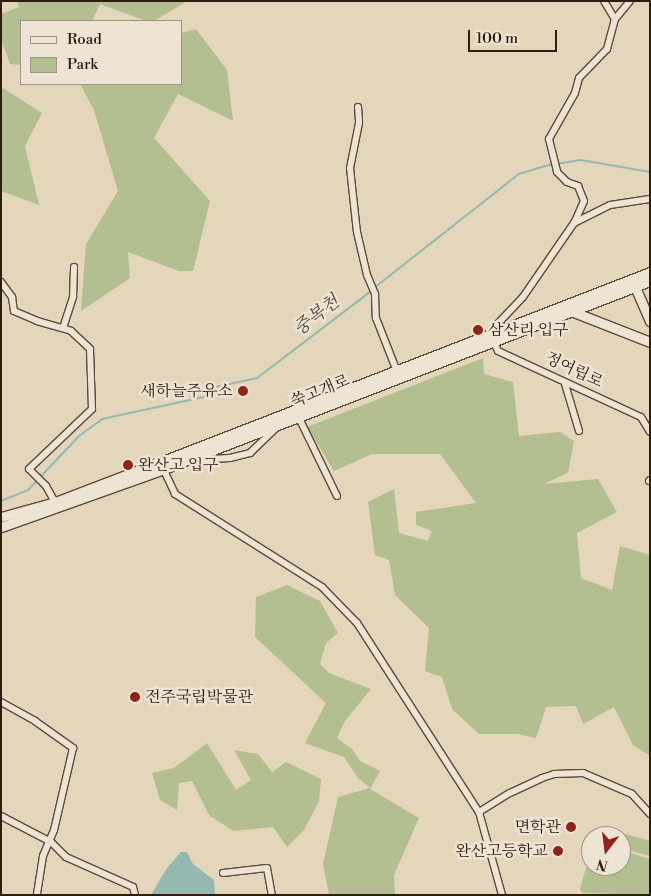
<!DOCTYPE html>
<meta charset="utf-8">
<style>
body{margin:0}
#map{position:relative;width:651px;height:896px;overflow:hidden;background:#e3d6bb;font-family:"Libre Bodoni","Noto Serif KR",serif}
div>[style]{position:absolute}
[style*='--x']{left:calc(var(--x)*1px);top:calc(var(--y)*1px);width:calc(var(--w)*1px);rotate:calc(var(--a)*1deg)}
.green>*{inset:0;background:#b3be91}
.water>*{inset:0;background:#95b9b0}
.stream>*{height:2px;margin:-1px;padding:0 1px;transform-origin:1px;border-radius:1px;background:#95b9b0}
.roads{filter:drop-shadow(1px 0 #5d4a3a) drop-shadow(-1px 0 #5d4a3a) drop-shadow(0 1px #5d4a3a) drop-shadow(0 -1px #5d4a3a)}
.street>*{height:6px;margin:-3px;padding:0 3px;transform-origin:3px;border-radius:3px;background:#ede4d3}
.secondary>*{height:9px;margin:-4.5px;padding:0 4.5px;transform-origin:4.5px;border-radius:4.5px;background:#ede4d3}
.dots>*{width:14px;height:14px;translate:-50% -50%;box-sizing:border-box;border:2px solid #ede4d3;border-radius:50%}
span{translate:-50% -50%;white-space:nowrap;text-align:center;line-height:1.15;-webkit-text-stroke:5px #ede4d3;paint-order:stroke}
.poi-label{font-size:16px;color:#301b0f}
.left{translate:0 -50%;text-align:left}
.right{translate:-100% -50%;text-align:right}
.street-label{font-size:16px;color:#301b0f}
.water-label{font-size:18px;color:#4e4a3f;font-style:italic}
.frame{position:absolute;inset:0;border:2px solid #301b0f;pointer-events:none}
.legend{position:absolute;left:20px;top:20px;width:162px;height:65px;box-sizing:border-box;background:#ede4d3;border:1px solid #a19485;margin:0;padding:6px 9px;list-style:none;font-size:15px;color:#301b0f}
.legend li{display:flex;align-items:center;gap:10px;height:25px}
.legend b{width:25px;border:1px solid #a19485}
.north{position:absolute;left:581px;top:826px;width:50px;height:50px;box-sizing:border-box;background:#ede4d3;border:1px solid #a19485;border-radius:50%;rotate:195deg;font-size:14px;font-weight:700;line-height:20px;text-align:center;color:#301b0f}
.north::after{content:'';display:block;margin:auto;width:18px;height:22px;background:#8f2418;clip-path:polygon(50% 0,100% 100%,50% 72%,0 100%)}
.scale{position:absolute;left:468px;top:30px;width:89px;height:22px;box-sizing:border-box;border:2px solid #301b0f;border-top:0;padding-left:6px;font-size:15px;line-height:18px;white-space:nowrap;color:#301b0f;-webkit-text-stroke:4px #ede4d3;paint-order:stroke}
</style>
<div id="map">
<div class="green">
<i style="clip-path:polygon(17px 1px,183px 1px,184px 3px,154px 21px,146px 21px,100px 4px,92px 21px,21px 21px,21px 65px,10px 64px,1px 39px,1px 14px,19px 7px)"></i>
<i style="clip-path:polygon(196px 29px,227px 70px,233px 121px,178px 94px,154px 138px,210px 201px,193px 271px,179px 271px,128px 252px,130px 278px,81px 311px,86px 244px,118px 191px,94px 110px,80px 84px,181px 84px,181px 33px)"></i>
<i style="clip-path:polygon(1px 87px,42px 113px,25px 146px,39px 205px,1px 191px)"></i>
<i style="clip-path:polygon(483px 358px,484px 374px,513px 382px,519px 436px,560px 432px,574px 441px,568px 473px,543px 484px,598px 479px,617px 512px,577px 533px,581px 578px,612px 590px,620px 546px,650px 555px,650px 756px,633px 745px,614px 707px,583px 724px,576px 706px,546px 707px,536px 738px,517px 734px,479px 734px,452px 709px,442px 677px,425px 671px,429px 628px,395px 595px,389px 560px,375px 555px,368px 502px,394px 489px,399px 533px,428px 541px,432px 531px,416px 525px,416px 512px,476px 503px,440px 454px,372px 454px,334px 471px,307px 427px)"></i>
<i style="clip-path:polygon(287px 585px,320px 601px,338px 633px,326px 643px,320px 664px,329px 673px,371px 689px,345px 721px,337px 738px,352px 749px,360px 761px,380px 771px,370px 789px,419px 818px,394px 875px,395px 895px,329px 895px,323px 864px,338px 797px,370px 788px,358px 778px,344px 757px,305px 743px,326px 703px,255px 637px,256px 597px)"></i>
<i style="clip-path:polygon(207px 743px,236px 790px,251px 780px,234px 750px,258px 754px,272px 772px,286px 762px,321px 779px,319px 801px,304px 830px,287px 847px,273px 827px,233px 831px,209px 815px,192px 781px,179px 783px,177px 810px,160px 800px,152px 773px,174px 768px)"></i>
<i style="clip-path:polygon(615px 831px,650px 841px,650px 856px,621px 848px,621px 836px,613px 836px)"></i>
<i style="clip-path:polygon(621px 850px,650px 859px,650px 895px,582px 893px,580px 889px,591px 851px,591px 866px,621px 866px)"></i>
</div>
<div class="water">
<i style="clip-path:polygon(181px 852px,187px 852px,193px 864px,214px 880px,215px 895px,151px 895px,167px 868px)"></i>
</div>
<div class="stream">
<i style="--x:374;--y:288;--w:184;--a:-38.2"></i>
<i style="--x:519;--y:174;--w:31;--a:-17"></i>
<i style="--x:549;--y:165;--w:32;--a:-9"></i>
<i style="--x:581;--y:160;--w:70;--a:9.9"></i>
<i style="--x:1;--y:501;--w:29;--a:-22"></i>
<i style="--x:28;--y:490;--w:74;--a:-46.6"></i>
<i style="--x:79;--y:436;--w:29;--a:-36"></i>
<i style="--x:102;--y:419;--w:104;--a:-12.2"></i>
<i style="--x:204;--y:397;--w:11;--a:-52"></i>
<i style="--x:211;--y:388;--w:47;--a:-12.3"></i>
<i style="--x:257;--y:378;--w:143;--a:-37.3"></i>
</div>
<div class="roads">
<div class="street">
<i style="--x:604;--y:1;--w:21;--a:59"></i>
<i style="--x:615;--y:19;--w:31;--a:105"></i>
<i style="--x:607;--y:49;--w:40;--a:134"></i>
<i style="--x:579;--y:78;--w:16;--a:105"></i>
<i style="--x:575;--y:93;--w:53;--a:119.5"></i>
<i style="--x:549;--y:139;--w:34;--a:76"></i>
<i style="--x:557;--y:172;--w:14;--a:45"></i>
<i style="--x:567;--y:182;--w:12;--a:20"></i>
<i style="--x:578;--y:186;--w:16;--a:68"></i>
<i style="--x:584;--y:201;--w:24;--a:114"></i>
<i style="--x:574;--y:223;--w:90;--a:124.6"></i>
<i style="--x:523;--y:297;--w:50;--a:133.4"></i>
<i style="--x:489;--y:333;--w:20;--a:63"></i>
<i style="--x:498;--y:351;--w:157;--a:24.8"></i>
<i style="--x:641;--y:417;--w:17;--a:59"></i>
<i style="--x:615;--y:19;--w:23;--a:-50"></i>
<i style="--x:358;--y:107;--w:16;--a:86"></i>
<i style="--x:359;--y:123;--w:46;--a:101.3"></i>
<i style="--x:350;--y:168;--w:64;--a:83.8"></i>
<i style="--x:357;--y:232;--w:44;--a:76.9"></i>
<i style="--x:367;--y:275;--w:21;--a:67"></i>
<i style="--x:375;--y:294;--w:24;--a:88"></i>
<i style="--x:376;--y:318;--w:55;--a:68.6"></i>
<i style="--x:574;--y:223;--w:40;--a:-26.6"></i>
<i style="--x:610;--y:205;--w:40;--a:-8.5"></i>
<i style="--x:1;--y:282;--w:19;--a:54"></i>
<i style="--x:12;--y:297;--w:14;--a:82"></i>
<i style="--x:14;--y:311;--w:25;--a:23"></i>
<i style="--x:37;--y:321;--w:35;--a:16"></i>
<i style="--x:71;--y:331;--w:26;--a:43"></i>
<i style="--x:90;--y:349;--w:60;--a:88.1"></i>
<i style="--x:92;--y:409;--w:87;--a:136.4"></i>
<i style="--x:29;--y:469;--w:24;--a:45"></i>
<i style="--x:46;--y:486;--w:18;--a:61"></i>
<i style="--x:63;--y:328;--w:33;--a:-72"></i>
<i style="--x:73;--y:297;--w:30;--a:-88"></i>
<i style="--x:565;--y:384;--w:49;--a:73.4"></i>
<i style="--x:298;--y:416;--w:89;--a:64"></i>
<i style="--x:192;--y:460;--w:38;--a:-3"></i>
<i style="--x:230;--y:458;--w:21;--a:-14"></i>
<i style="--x:250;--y:453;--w:37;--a:-44"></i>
<i style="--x:162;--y:466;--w:31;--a:65"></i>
<i style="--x:175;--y:494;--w:174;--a:32.3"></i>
<i style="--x:322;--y:587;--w:50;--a:45.8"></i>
<i style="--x:357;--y:623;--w:225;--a:57.2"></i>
<i style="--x:479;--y:812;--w:86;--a:74.5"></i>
<i style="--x:649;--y:481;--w:1;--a:-45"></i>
<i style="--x:1;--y:702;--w:39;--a:29"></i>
<i style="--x:35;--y:721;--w:47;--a:35.4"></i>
<i style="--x:73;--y:748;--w:84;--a:103"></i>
<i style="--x:54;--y:830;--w:28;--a:113"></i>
<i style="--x:43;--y:856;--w:39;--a:99"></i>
<i style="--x:479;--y:812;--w:36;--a:-32"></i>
<i style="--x:510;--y:793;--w:35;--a:-25"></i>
<i style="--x:542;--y:778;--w:13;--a:-18"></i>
<i style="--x:554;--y:774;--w:29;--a:-2"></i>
<i style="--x:583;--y:773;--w:53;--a:23.2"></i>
<i style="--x:632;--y:794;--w:27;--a:48"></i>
<i style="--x:1;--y:816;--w:56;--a:27.5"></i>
<i style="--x:51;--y:842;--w:21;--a:45"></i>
<i style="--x:66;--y:857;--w:73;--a:24.1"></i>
<i style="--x:133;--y:887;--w:8;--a:76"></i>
<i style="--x:223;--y:873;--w:44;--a:-6.5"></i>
<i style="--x:267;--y:868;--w:27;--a:80"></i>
</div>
<div class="secondary">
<i style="--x:632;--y:280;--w:45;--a:66.3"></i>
<i style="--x:571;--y:311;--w:85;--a:21.4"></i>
<i style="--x:1;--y:517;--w:56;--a:-15.5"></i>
<i style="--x:55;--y:502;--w:112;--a:-20.9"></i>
<i style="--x:160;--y:462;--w:526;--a:-21.19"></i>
<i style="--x:1;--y:527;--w:173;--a:-19.6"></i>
<i style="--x:164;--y:469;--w:521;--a:-21.15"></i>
</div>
</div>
<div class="dots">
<i style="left:478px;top:330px;background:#8f2418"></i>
<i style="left:243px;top:391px;background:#8f2418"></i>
<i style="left:128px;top:465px;background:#8f2418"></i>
<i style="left:135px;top:697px;background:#8f2418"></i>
<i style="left:571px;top:827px;background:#8f2418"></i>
<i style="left:558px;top:851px;background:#8f2418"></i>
</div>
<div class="poi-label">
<span class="left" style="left:488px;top:330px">삼산리 입구</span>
<span class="right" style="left:233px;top:391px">새하늘주유소</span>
<span class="left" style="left:138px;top:465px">완산고 입구</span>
<span class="left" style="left:145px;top:697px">전주국립박물관</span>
<span class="right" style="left:561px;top:827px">면학관</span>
<span class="right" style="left:548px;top:851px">완산고등학교</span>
</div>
<div class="street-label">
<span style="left:574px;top:370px;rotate:25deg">정여립로</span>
<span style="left:320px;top:391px;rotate:-22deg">쑥고개로</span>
</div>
<div class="water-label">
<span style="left:317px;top:316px;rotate:-38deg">중복천</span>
</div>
<div class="frame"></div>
<ul class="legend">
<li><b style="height:6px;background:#ede4d3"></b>Road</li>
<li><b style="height:14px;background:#b3be91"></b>Park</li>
</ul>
<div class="north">N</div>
<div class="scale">100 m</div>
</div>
